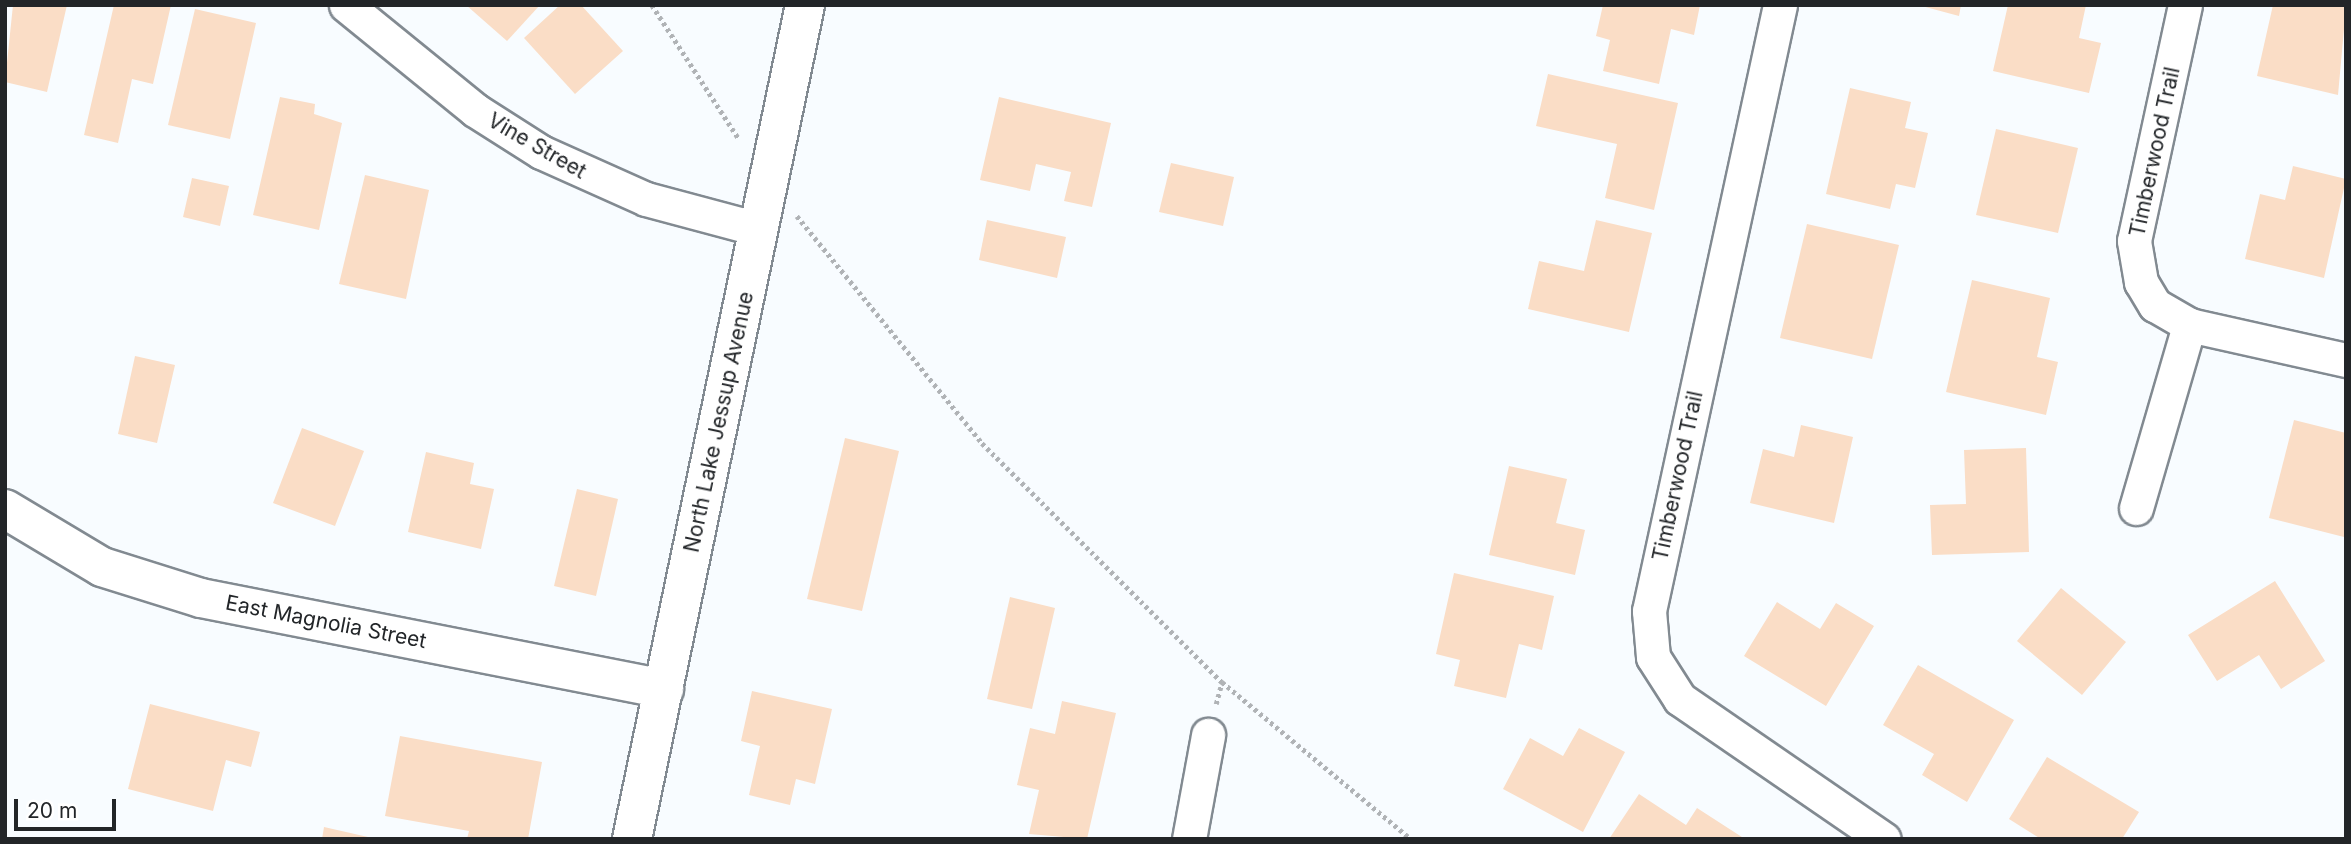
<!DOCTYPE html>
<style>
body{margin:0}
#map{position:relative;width:2351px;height:844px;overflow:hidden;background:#f8fcff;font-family:Inter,sans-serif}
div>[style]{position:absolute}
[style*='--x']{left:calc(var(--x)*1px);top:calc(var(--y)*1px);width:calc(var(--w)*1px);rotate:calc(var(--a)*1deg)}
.building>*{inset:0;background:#faddc6}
.path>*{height:4.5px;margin-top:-2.25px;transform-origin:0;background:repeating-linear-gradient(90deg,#b0b3b6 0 3.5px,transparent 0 7px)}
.roads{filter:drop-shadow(2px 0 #828a91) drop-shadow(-2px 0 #828a91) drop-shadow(0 2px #828a91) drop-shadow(0 -2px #828a91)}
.minor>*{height:33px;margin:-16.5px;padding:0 16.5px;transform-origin:16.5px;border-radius:16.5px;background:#fff}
.tertiary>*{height:38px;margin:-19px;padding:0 19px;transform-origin:19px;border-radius:19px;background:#fff}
span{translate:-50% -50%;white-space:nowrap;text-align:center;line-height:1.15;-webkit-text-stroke:5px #fff;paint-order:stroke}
.street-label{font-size:21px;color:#222528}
.frame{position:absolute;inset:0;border:7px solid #222528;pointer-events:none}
.scale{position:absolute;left:14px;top:799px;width:102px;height:32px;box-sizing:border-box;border:4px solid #222528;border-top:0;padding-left:9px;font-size:21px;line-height:24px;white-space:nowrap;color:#222528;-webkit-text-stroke:5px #fff;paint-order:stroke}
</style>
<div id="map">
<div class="building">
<i style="clip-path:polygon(13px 5px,67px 5px,47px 92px,5px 82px)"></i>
<i style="clip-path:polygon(114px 5px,171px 5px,153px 84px,132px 79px,118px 143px,84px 135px)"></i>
<i style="clip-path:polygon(466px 5px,540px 5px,507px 41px)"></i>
<i style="clip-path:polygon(560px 5px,581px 5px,623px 51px,575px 94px,524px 38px)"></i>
<i style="clip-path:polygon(1603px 5px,1700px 5px,1694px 35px,1671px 29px,1659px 84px,1603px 71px,1610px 40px,1596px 36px)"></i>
<i style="clip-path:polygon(1918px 5px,1961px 5px,1959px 16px)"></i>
<i style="clip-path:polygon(2008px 5px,2086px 5px,2079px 38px,2101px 43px,2089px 93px,1993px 71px)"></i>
<i style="clip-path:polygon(2273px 5px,2346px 7px,2338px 95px,2257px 76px)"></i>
<i style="clip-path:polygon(195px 9px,256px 23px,230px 139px,168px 125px)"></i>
<i style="clip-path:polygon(1548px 74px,1678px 103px,1654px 210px,1605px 198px,1617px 144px,1536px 126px)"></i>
<i style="clip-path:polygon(1850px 88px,1911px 102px,1905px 128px,1928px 133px,1915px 188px,1896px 184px,1890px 209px,1826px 194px)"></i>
<i style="clip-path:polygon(280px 97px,315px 104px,314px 114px,342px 123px,319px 230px,253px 215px)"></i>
<i style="clip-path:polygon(999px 97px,1111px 123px,1092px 207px,1064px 201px,1071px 172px,1036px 164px,1030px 191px,980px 180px)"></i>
<i style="clip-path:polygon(1996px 129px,2078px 148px,2058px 233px,1976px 215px)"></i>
<i style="clip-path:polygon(1171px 163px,1234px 177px,1223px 226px,1159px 212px)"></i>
<i style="clip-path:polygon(2293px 166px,2346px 179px,2324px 278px,2245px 259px,2260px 194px,2285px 200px)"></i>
<i style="clip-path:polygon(365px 175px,429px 190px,406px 299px,339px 284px)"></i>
<i style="clip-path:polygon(192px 178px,229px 186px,220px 226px,183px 217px)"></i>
<i style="clip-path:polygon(987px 220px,1066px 237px,1057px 278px,979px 260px)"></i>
<i style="clip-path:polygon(1596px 220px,1652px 233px,1629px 332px,1528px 309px,1539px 261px,1584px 271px)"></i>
<i style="clip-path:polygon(1807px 224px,1899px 245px,1872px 359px,1780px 338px)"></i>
<i style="clip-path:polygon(1972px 280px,2050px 298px,2037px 357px,2058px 362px,2046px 415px,1946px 392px)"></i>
<i style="clip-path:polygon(135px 356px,175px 365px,157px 443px,118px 434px)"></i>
<i style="clip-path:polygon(2294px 420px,2346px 433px,2344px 537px,2269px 518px)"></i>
<i style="clip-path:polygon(1801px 425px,1853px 437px,1834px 523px,1750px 503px,1763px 449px,1794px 457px)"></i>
<i style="clip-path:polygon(302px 428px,364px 451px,335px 526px,273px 503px)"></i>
<i style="clip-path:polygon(845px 438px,899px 451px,862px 611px,807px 599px)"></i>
<i style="clip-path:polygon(2026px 448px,2029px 552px,1932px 555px,1930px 505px,1966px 504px,1964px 450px)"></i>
<i style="clip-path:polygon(426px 452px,474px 463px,470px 484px,494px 489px,481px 549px,408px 532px)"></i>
<i style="clip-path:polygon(1509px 466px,1567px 479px,1556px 523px,1585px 530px,1575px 575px,1489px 555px)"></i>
<i style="clip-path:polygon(577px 489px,618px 499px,596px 596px,554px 586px)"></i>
<i style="clip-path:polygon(1454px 573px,1554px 596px,1542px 650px,1519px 644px,1506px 698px,1454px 686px,1460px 660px,1436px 654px)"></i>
<i style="clip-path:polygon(2275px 581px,2325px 661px,2281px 689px,2259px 655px,2217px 681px,2188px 635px)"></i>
<i style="clip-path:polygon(2061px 588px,2126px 642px,2082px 695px,2017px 641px)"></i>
<i style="clip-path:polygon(1010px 597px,1055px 608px,1032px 709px,987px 699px)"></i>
<i style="clip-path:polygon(1777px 602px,1820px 629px,1836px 603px,1874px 626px,1826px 706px,1744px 656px)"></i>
<i style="clip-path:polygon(1918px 665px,2014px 720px,1967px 802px,1922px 775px,1934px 754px,1883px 725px)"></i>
<i style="clip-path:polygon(752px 691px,832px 709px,815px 784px,796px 779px,790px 805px,749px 795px,760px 746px,741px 741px)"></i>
<i style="clip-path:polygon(1062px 701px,1116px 713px,1087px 839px,1029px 834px,1039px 790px,1017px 785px,1030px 728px,1055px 734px)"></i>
<i style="clip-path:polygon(150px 704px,260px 732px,251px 767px,226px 760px,213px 811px,128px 789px)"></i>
<i style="clip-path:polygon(1579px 728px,1625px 752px,1583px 832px,1503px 789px,1530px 738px,1563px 756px)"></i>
<i style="clip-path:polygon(400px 736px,542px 762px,528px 839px,467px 839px,469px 831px,385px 816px)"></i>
<i style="clip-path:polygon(2047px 757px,2139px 812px,2122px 839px,2041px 839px,2009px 819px)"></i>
<i style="clip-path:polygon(1639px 794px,1686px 825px,1697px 808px,1745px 839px,1609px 839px)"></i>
<i style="clip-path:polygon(324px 827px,368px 837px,367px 839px,322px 839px)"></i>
</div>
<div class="path">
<i style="--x:652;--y:5;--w:160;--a:57"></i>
<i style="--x:797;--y:216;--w:293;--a:50.8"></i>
<i style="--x:982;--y:443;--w:339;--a:44.9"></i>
<i style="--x:1222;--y:682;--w:246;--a:39.7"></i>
<i style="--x:1216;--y:704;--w:23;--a:-75"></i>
</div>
<div class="roads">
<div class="minor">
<i style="--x:346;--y:5;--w:166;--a:39.1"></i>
<i style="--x:475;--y:110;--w:78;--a:32.5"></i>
<i style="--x:541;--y:152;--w:115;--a:24.1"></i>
<i style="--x:646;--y:199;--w:116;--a:15"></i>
<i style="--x:1780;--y:5;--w:620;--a:102.2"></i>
<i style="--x:1649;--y:611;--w:46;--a:85"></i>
<i style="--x:1653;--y:657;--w:50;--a:57.3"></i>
<i style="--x:1680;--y:699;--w:247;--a:34.5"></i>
<i style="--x:2185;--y:5;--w:241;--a:102.2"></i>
<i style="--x:2134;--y:241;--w:42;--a:80.3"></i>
<i style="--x:2141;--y:282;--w:27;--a:59"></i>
<i style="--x:2155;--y:305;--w:39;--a:30"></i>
<i style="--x:2189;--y:325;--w:161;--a:12.6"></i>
<i style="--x:2136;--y:508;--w:191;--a:-73.8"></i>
<i style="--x:1189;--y:839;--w:106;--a:-79.6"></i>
</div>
<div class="tertiary">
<i style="--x:5;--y:509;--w:113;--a:30.9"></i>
<i style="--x:102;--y:567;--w:104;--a:17.4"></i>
<i style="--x:201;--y:598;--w:472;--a:11.1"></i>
<i style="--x:632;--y:839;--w:852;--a:-78.28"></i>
</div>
</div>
<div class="street-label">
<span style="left:537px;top:146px;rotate:30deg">Vine Street</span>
<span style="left:2155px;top:152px;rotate:-78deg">Timberwood Trail</span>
<span style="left:719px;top:422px;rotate:-78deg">North Lake Jessup Avenue</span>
<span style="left:1678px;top:476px;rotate:-78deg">Timberwood Trail</span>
<span style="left:326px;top:622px;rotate:11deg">East Magnolia Street</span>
</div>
<div class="frame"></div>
<div class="scale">20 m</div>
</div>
